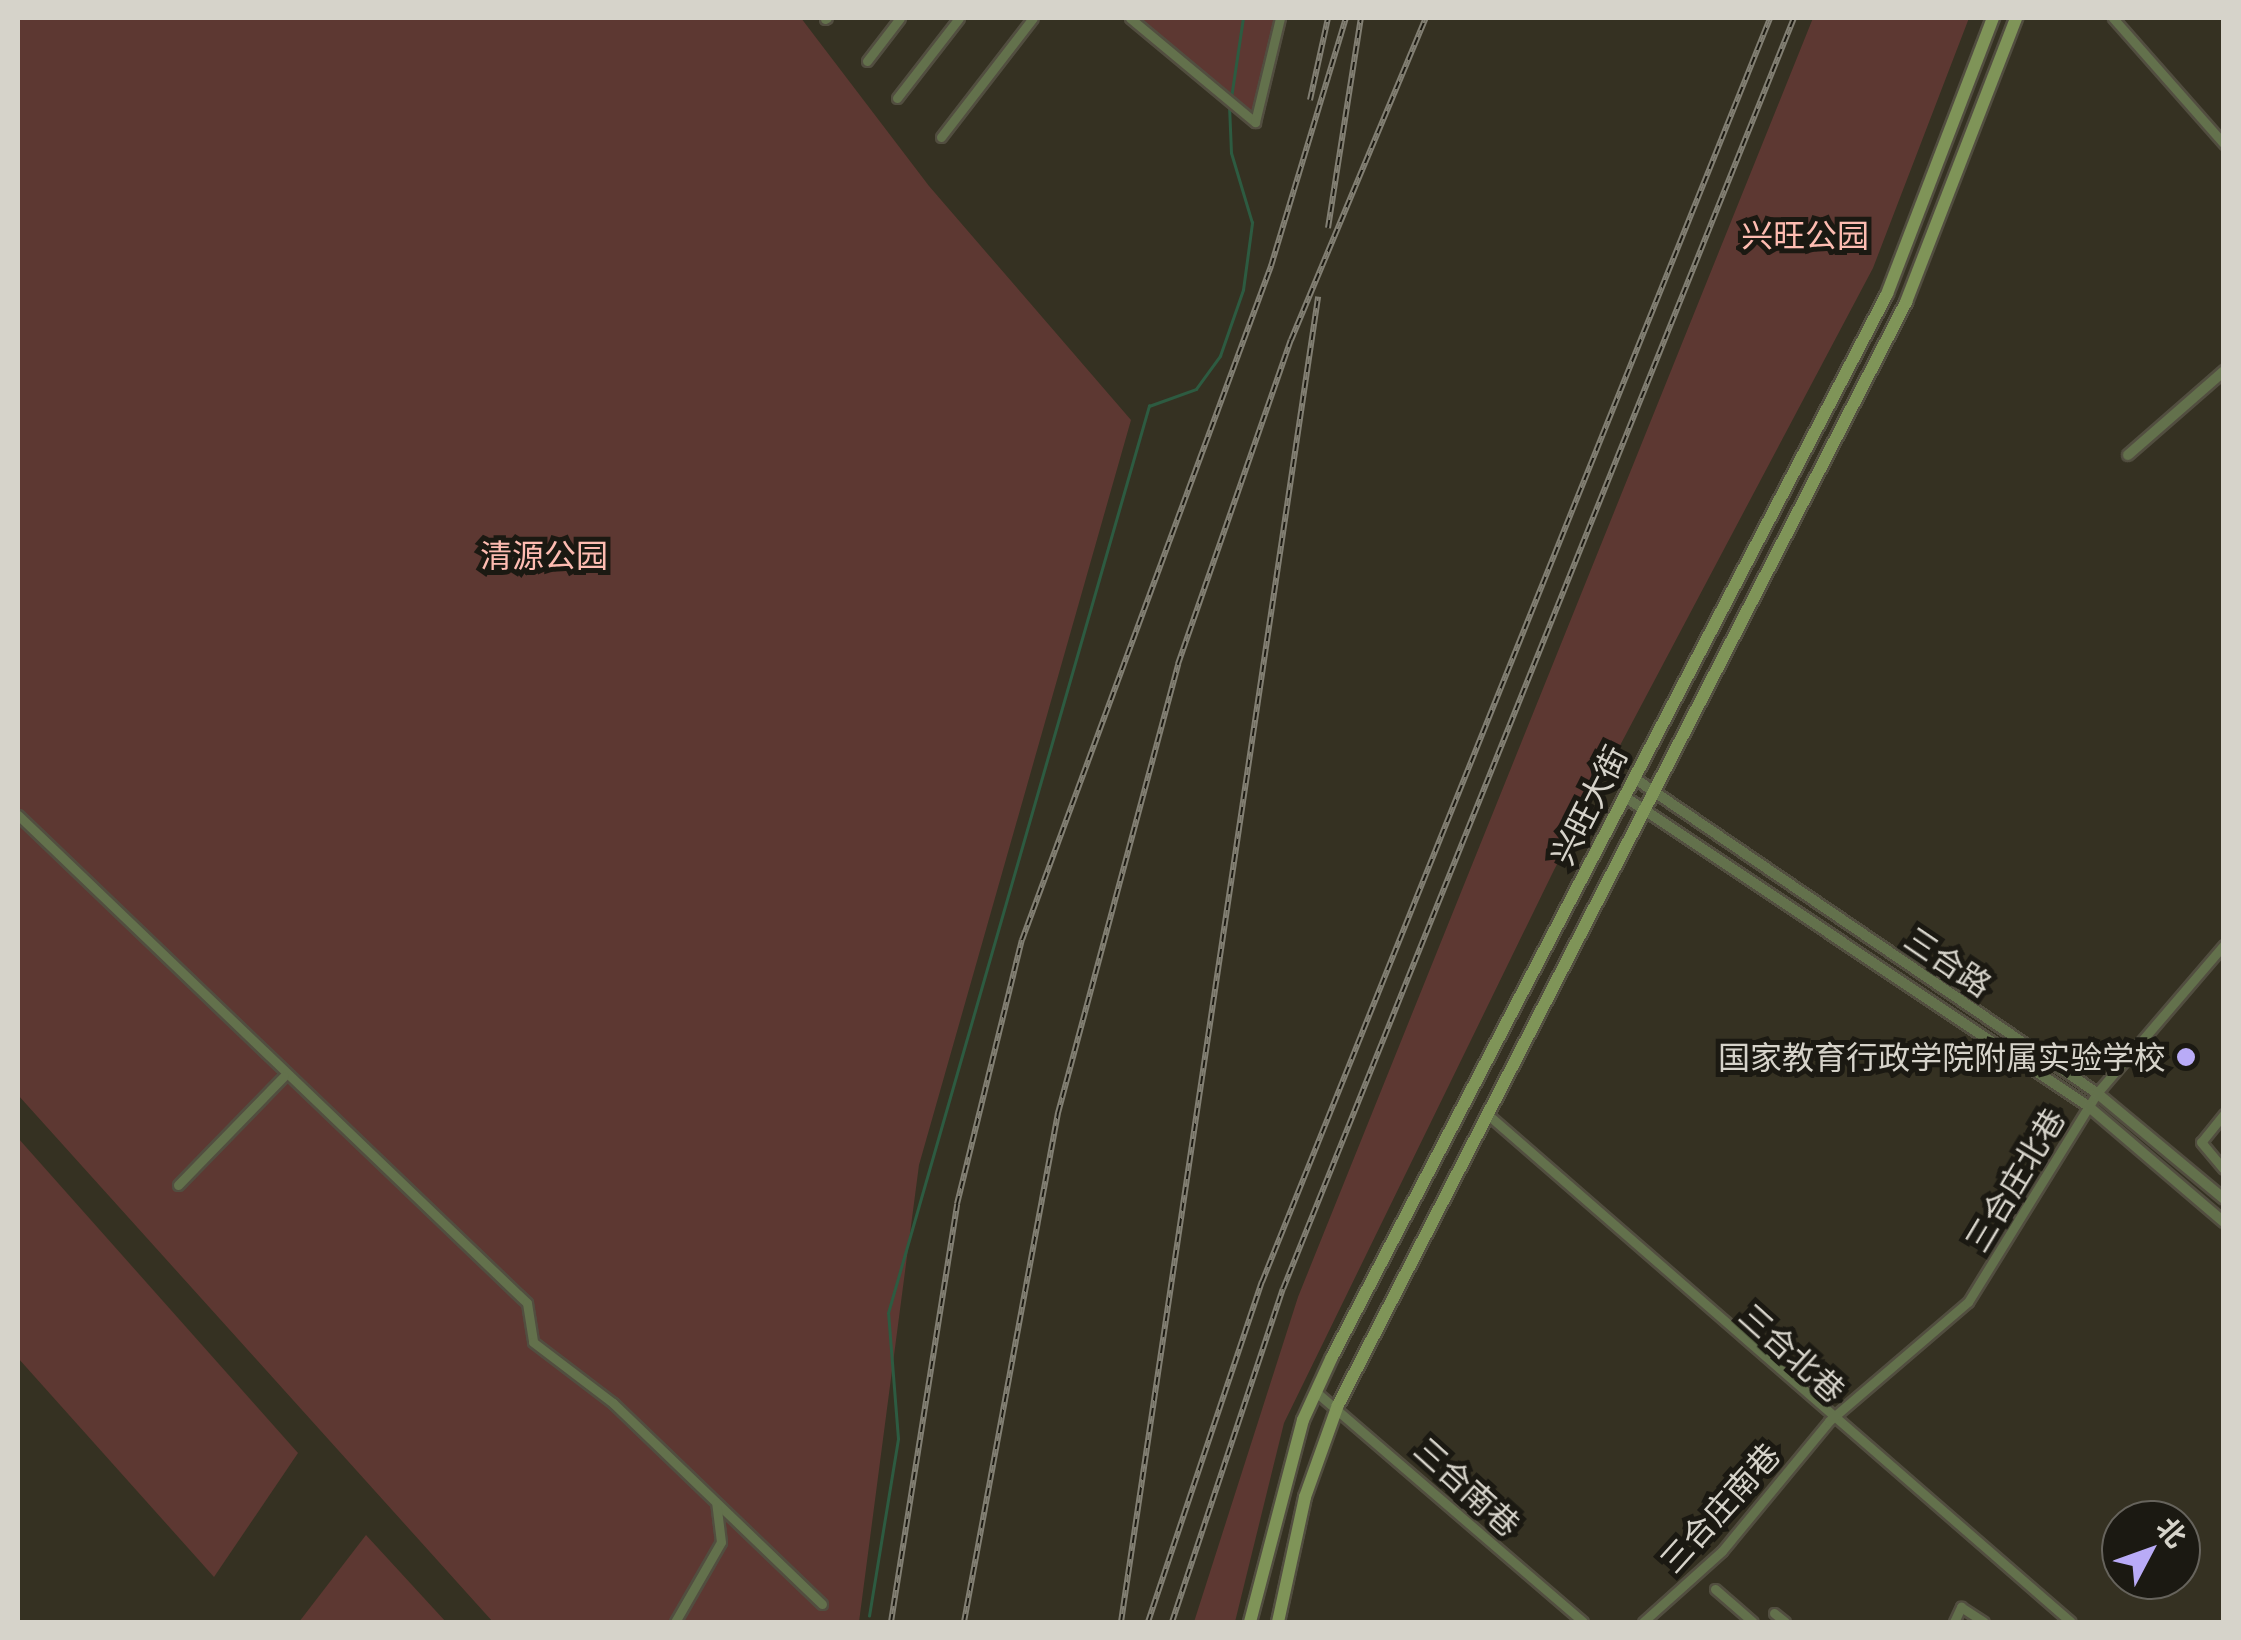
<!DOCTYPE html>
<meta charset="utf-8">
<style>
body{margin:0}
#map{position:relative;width:2241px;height:1640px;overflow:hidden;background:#353122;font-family:Lato,"Noto Sans SC",sans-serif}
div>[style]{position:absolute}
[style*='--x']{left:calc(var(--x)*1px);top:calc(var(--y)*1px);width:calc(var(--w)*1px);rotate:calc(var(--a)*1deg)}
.green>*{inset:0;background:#5d3832}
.stream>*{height:2.5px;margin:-1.25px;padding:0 1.25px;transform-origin:1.25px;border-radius:1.25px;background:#2d5b41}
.roads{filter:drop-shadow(2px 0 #524e40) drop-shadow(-2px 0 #524e40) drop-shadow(0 2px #524e40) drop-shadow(0 -2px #524e40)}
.minor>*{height:9px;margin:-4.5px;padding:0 4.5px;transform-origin:4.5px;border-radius:4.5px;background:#63714c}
.tertiary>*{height:10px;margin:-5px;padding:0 5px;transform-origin:5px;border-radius:5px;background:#63714c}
.secondary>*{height:12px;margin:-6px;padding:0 6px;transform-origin:6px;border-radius:6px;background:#7f9458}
.rail>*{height:6px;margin-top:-3px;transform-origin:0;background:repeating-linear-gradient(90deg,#1b1912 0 8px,#827f73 0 16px);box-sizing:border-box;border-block:2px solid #827f73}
.dots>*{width:28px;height:28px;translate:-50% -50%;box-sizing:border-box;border:5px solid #1b1912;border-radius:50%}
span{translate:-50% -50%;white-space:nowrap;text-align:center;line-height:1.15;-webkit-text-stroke:10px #1b1912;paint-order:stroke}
.park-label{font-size:32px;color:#febcb1}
.street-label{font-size:32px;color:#d6d3ca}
.poi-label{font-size:32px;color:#d6d3ca}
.right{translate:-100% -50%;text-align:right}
.frame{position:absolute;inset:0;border:20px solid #d6d3ca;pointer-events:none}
.north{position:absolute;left:2101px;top:1500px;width:100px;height:100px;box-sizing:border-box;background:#1b1912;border:2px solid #66635c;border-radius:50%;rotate:49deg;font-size:28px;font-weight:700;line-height:40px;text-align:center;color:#d6d3ca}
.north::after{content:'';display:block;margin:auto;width:35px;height:45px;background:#b9abf7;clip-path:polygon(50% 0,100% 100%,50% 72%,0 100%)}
</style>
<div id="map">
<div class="green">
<i style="clip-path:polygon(18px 18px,801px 18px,929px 186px,1131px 420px,919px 1165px,859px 1622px,493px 1622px,18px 1095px)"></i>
<i style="clip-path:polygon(1140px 18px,1274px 18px,1256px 121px)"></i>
<i style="clip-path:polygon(1813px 18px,1969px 18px,1873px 268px,1554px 870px,1284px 1423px,1235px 1622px,1194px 1622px,1298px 1297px)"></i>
<i style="clip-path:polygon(18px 1138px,298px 1453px,214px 1577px,18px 1358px)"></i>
<i style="clip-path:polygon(366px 1535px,446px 1622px,299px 1622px)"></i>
</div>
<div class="stream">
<i style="--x:1231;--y:98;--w:81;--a:-81.5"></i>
<i style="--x:869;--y:1616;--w:179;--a:-80.7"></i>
<i style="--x:898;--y:1439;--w:126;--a:-94.5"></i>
<i style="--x:888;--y:1313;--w:944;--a:-73.95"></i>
<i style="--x:1149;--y:406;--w:50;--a:-19.9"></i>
<i style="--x:1196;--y:389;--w:41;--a:-54"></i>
<i style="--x:1220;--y:356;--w:70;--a:-70.8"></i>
<i style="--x:1243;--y:290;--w:68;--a:-82.3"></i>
<i style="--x:1252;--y:223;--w:73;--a:-106.7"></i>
<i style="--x:1231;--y:153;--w:47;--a:-92.4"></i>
</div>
<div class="roads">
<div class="minor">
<i style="--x:1130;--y:18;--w:163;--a:39.8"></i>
<i style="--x:1255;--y:122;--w:107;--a:-76.5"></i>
<i style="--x:2113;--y:18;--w:168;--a:48.6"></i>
<i style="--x:825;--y:19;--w:2;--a:-27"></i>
<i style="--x:867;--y:61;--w:54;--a:-52.5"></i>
<i style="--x:897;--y:98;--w:101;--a:-52.2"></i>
<i style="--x:941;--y:137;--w:150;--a:-52.3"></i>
<i style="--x:18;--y:815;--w:705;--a:43.79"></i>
<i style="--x:527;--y:1303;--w:39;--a:81"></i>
<i style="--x:533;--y:1342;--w:101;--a:37.3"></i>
<i style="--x:613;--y:1403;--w:290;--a:43.9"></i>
<i style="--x:1486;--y:1113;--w:775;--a:41.03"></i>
<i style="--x:2224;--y:1114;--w:36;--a:129"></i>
<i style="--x:2201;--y:1142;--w:35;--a:50"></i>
<i style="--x:178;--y:1185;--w:152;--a:-45.8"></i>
<i style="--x:1316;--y:1392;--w:352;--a:40.7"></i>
<i style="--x:1715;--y:1589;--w:50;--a:41"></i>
<i style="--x:1774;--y:1613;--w:14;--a:39"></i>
<i style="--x:675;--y:1622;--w:92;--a:-60.1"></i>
<i style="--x:721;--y:1542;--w:39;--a:-97"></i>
<i style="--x:1643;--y:1622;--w:106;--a:-41.9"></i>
<i style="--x:1722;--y:1551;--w:168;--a:-50.5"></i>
<i style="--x:1829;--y:1421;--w:183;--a:-40.6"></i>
<i style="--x:1968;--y:1302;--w:246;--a:-58.3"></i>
<i style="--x:2097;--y:1093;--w:195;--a:-49.4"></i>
<i style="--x:1954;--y:1622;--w:17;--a:-65"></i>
<i style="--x:1961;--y:1607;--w:27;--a:33"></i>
</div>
<div class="tertiary">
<i style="--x:2128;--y:455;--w:128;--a:-41.2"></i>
<i style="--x:1634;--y:778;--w:560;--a:34.23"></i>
<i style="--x:2097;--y:1093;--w:165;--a:39.8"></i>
<i style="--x:1625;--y:797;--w:557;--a:33.72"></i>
<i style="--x:2088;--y:1106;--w:179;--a:40.5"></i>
</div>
<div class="secondary">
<i style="--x:1250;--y:1622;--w:209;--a:-75.3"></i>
<i style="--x:1303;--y:1420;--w:69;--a:-65.3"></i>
<i style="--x:1332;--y:1357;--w:1199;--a:-62.43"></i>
<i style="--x:1887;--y:294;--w:296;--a:-69"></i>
<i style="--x:1278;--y:1622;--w:128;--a:-77.8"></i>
<i style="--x:1305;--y:1497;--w:98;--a:-70.3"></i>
<i style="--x:1338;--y:1405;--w:1241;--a:-62.75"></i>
<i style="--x:1906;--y:302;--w:305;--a:-68.8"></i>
</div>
</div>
<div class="rail">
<i style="--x:1310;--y:100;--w:84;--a:-77.6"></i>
<i style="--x:1328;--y:228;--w:213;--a:-81.1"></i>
<i style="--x:891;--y:1622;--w:423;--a:-81"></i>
<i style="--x:957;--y:1204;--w:272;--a:-76.2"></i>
<i style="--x:1022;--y:940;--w:719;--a:-69.72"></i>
<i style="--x:1271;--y:266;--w:259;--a:-73.2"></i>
<i style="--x:964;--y:1622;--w:518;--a:-79.54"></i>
<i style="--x:1058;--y:1113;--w:465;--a:-75"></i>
<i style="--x:1178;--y:664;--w:343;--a:-70.8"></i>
<i style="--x:1291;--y:340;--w:349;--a:-67.3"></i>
<i style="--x:1121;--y:1622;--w:1340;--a:-81.54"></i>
<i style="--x:1148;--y:1622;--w:359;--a:-71.5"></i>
<i style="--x:1262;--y:1282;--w:1362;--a:-68.1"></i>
<i style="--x:1172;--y:1622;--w:351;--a:-71.6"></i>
<i style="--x:1283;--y:1289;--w:1370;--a:-68.1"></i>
</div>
<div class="dots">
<i style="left:2186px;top:1057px;background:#b9abf7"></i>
</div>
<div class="park-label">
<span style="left:1805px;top:235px">兴旺公园</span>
<span style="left:544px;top:555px">清源公园</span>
</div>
<div class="street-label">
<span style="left:1589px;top:805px;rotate:-63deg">兴旺大街</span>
<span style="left:1948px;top:962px;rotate:34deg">三合路</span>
<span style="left:2015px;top:1180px;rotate:-59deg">三合庄北巷</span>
<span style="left:1792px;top:1353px;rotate:42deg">三合北巷</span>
<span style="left:1467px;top:1487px;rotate:42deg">三合南巷</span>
<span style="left:1720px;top:1508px;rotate:-48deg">三合庄南巷</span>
</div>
<div class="poi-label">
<span class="right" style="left:2166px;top:1057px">国家教育行政学院附属实验学校</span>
</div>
<div class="frame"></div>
<div class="north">北</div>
</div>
